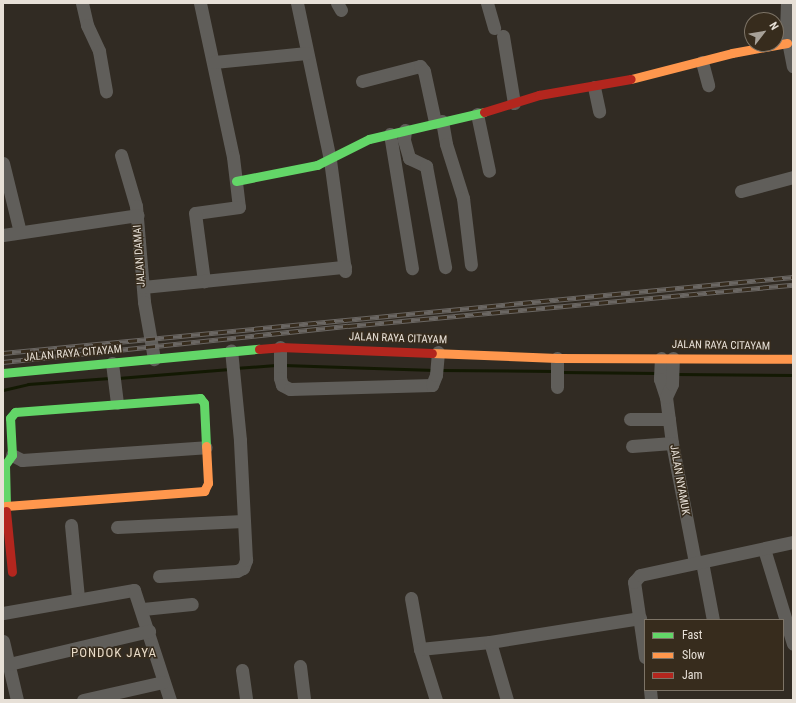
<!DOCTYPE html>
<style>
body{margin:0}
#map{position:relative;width:796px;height:703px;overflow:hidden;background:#312b23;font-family:"Roboto Condensed",sans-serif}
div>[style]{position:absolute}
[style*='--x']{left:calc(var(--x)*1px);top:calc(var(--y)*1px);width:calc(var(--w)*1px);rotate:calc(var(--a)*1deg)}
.stream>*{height:3px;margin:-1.5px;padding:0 1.5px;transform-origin:1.5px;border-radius:1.5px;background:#131903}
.street>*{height:13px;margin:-6.5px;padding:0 6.5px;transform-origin:6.5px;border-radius:6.5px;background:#605e5a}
.fast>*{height:9px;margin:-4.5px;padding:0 4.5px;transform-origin:4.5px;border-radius:4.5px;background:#63d668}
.slow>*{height:9px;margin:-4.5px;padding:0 4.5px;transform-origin:4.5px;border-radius:4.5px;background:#ff974d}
.jam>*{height:9px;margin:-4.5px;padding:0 4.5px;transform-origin:4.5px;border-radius:4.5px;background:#b3261e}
.rail>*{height:4.5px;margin-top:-2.25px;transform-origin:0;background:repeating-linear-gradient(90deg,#372c1d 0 9px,#6b6763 0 18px);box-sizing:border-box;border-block:1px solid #6b6763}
span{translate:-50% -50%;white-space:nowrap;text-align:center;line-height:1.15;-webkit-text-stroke:3px #372c1d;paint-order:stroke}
.street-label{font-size:11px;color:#e7e0d7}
.quarter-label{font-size:13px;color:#e7dac7;letter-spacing:1px}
.frame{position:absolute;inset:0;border:4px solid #e7e0d7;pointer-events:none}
.legend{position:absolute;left:644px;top:619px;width:140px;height:72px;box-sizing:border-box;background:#372c1d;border:1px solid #7d7467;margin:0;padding:5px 7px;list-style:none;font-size:12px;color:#e7e0d7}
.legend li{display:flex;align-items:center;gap:8px;height:20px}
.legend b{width:20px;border:1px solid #7d7467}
.north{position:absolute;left:744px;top:12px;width:40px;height:40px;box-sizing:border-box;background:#372c1d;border:1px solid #7d7467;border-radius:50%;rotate:59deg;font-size:11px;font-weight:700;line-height:16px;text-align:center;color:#e7e0d7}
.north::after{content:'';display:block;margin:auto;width:14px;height:18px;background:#a7a198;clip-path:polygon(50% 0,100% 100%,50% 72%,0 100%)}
</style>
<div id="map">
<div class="stream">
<i style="--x:283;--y:365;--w:151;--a:1.9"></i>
<i style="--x:235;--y:368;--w:41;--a:-4.2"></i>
<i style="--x:439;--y:370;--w:115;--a:0.5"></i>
<i style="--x:561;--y:372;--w:97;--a:0.6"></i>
<i style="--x:675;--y:374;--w:118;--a:0.5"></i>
<i style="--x:118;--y:378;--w:112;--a:-4.6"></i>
<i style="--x:3;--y:390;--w:26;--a:-13"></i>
<i style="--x:28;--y:384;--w:82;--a:-4.2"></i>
</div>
<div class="street">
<i style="--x:82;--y:3;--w:23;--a:77"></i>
<i style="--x:87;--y:25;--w:29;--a:65"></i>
<i style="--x:99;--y:51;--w:41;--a:80.1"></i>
<i style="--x:200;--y:3;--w:157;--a:77.9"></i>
<i style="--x:233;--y:157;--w:50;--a:83.2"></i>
<i style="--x:239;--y:207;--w:44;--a:172.2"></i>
<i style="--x:195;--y:213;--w:69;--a:82.5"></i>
<i style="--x:297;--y:3;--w:160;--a:78.1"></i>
<i style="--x:330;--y:160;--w:112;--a:82.3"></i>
<i style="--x:337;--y:3;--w:8;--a:60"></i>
<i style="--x:487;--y:3;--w:26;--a:74"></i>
<i style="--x:787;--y:3;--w:28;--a:92"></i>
<i style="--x:786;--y:31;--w:36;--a:79"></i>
<i style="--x:503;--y:36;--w:68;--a:80.7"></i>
<i style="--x:214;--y:62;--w:93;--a:-5.5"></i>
<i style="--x:702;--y:62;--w:24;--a:75"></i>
<i style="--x:362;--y:81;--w:60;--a:-14.5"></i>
<i style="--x:420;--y:66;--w:6;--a:51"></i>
<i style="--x:424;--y:71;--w:52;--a:77.8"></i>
<i style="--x:594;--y:87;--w:25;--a:78"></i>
<i style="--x:477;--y:114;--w:58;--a:78.1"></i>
<i style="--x:442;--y:121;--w:23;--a:80"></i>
<i style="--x:446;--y:144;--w:57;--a:72.5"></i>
<i style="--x:463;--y:198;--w:67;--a:83.2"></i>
<i style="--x:405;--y:130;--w:10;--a:96"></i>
<i style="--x:404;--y:140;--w:19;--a:74"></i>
<i style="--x:409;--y:158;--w:19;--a:25"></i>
<i style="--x:426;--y:166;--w:103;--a:79.3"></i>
<i style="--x:390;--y:134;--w:136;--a:80.7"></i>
<i style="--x:121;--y:155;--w:53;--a:73.6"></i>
<i style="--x:136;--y:206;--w:96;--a:85.2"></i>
<i style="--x:144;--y:302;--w:58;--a:80"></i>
<i style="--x:3;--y:163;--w:71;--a:76.2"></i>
<i style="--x:741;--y:191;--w:54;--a:-15.1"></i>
<i style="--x:3;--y:235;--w:136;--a:-8.4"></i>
<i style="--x:143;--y:287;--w:203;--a:-5.7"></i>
<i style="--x:280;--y:347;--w:31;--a:90"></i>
<i style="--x:280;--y:378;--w:7;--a:74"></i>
<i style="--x:282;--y:385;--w:9;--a:27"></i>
<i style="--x:290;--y:389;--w:142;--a:-1.6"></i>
<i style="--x:432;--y:385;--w:11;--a:-68"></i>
<i style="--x:436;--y:375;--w:23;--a:-85"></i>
<i style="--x:661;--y:358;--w:21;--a:93"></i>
<i style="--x:660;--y:379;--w:19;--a:72"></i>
<i style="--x:666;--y:397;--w:46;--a:82.6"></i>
<i style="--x:672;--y:443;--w:122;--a:79.1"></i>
<i style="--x:112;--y:363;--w:40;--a:82.9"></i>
<i style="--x:557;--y:387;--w:29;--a:-90"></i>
<i style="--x:666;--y:397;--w:14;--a:-65"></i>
<i style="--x:672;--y:384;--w:26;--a:-88"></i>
<i style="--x:630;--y:419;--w:39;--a:0"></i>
<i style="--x:632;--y:446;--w:40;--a:-4.3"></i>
<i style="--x:12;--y:455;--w:11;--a:27"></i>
<i style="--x:22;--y:460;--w:184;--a:-4"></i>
<i style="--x:71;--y:525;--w:73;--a:84.5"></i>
<i style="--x:117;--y:527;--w:126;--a:-2.7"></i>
<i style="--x:764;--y:549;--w:99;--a:73"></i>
<i style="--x:702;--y:562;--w:59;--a:79.3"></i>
<i style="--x:159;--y:576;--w:78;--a:-3.7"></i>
<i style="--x:237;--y:571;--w:7;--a:-27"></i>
<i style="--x:243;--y:568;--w:9;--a:-69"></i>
<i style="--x:246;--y:560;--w:120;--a:-92.9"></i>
<i style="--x:240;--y:440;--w:90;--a:-95.7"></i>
<i style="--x:411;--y:598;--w:52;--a:80"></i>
<i style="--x:420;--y:649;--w:53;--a:72.6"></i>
<i style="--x:143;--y:609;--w:49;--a:-5.8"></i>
<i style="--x:3;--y:613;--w:133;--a:-10"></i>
<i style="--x:134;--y:590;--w:116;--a:71.9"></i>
<i style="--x:3;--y:641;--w:61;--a:76.7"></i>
<i style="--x:490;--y:642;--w:60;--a:73.7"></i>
<i style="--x:420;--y:649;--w:70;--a:-5.7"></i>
<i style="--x:490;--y:642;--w:152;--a:-9.1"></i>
<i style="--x:645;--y:657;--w:76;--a:-98.3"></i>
<i style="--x:634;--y:582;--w:9;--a:-49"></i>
<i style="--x:640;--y:575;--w:157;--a:-12.2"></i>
<i style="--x:9;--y:664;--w:144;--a:-13.3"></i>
<i style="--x:300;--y:666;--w:34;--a:83"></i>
<i style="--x:242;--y:670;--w:30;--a:82"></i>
<i style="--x:650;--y:690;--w:10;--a:84"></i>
<i style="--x:83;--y:700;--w:82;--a:-12.7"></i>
</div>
<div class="fast">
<i style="--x:236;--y:181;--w:83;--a:-11.2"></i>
<i style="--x:317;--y:165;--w:58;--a:-26.6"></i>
<i style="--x:369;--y:139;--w:118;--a:-13.2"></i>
<i style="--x:3;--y:373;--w:257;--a:-5.4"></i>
<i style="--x:6;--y:506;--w:41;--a:-91.4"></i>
<i style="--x:5;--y:465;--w:12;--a:-55"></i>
<i style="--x:12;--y:455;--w:37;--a:-93"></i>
<i style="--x:10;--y:418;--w:8;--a:-50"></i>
<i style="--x:15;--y:412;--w:186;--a:-4.3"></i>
<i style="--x:200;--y:398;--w:6;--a:51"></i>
<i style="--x:204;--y:403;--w:43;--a:87.3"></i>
</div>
<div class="slow">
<i style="--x:631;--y:79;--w:104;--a:-14.4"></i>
<i style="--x:732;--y:53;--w:56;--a:-10.3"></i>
<i style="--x:432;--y:353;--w:125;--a:2.3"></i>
<i style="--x:557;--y:358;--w:236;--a:0.2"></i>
<i style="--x:6;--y:511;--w:5;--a:-90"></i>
<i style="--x:6;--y:506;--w:199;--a:-4.3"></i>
<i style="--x:204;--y:491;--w:9;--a:-63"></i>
<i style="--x:208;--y:483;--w:37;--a:-93"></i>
</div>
<div class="jam">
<i style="--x:484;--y:112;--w:58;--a:-17.2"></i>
<i style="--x:539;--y:95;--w:93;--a:-9.9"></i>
<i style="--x:259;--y:349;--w:21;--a:-5"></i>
<i style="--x:280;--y:347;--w:152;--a:2.3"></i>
<i style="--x:6;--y:511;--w:61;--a:84.4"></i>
</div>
<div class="rail">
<i style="--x:3;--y:353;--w:794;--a:-5.5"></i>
<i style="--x:3;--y:362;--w:347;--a:-6"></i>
<i style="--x:348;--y:326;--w:447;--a:-5.3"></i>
</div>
<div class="street-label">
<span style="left:140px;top:256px;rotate:-94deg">JALAN DAMAI</span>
<span style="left:398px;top:339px;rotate:2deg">JALAN RAYA CITAYAM</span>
<span style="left:721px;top:346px;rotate:1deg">JALAN RAYA CITAYAM</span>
<span style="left:73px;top:354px;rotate:-5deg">JALAN RAYA CITAYAM</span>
<span style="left:679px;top:480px;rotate:80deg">JALAN NYAMUK</span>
</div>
<div class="quarter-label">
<span style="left:114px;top:653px">PONDOK JAYA</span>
</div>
<div class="frame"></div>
<ul class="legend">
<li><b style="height:5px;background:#63d668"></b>Fast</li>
<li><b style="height:5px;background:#ff974d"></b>Slow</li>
<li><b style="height:5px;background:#b3261e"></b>Jam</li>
</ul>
<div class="north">N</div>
</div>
